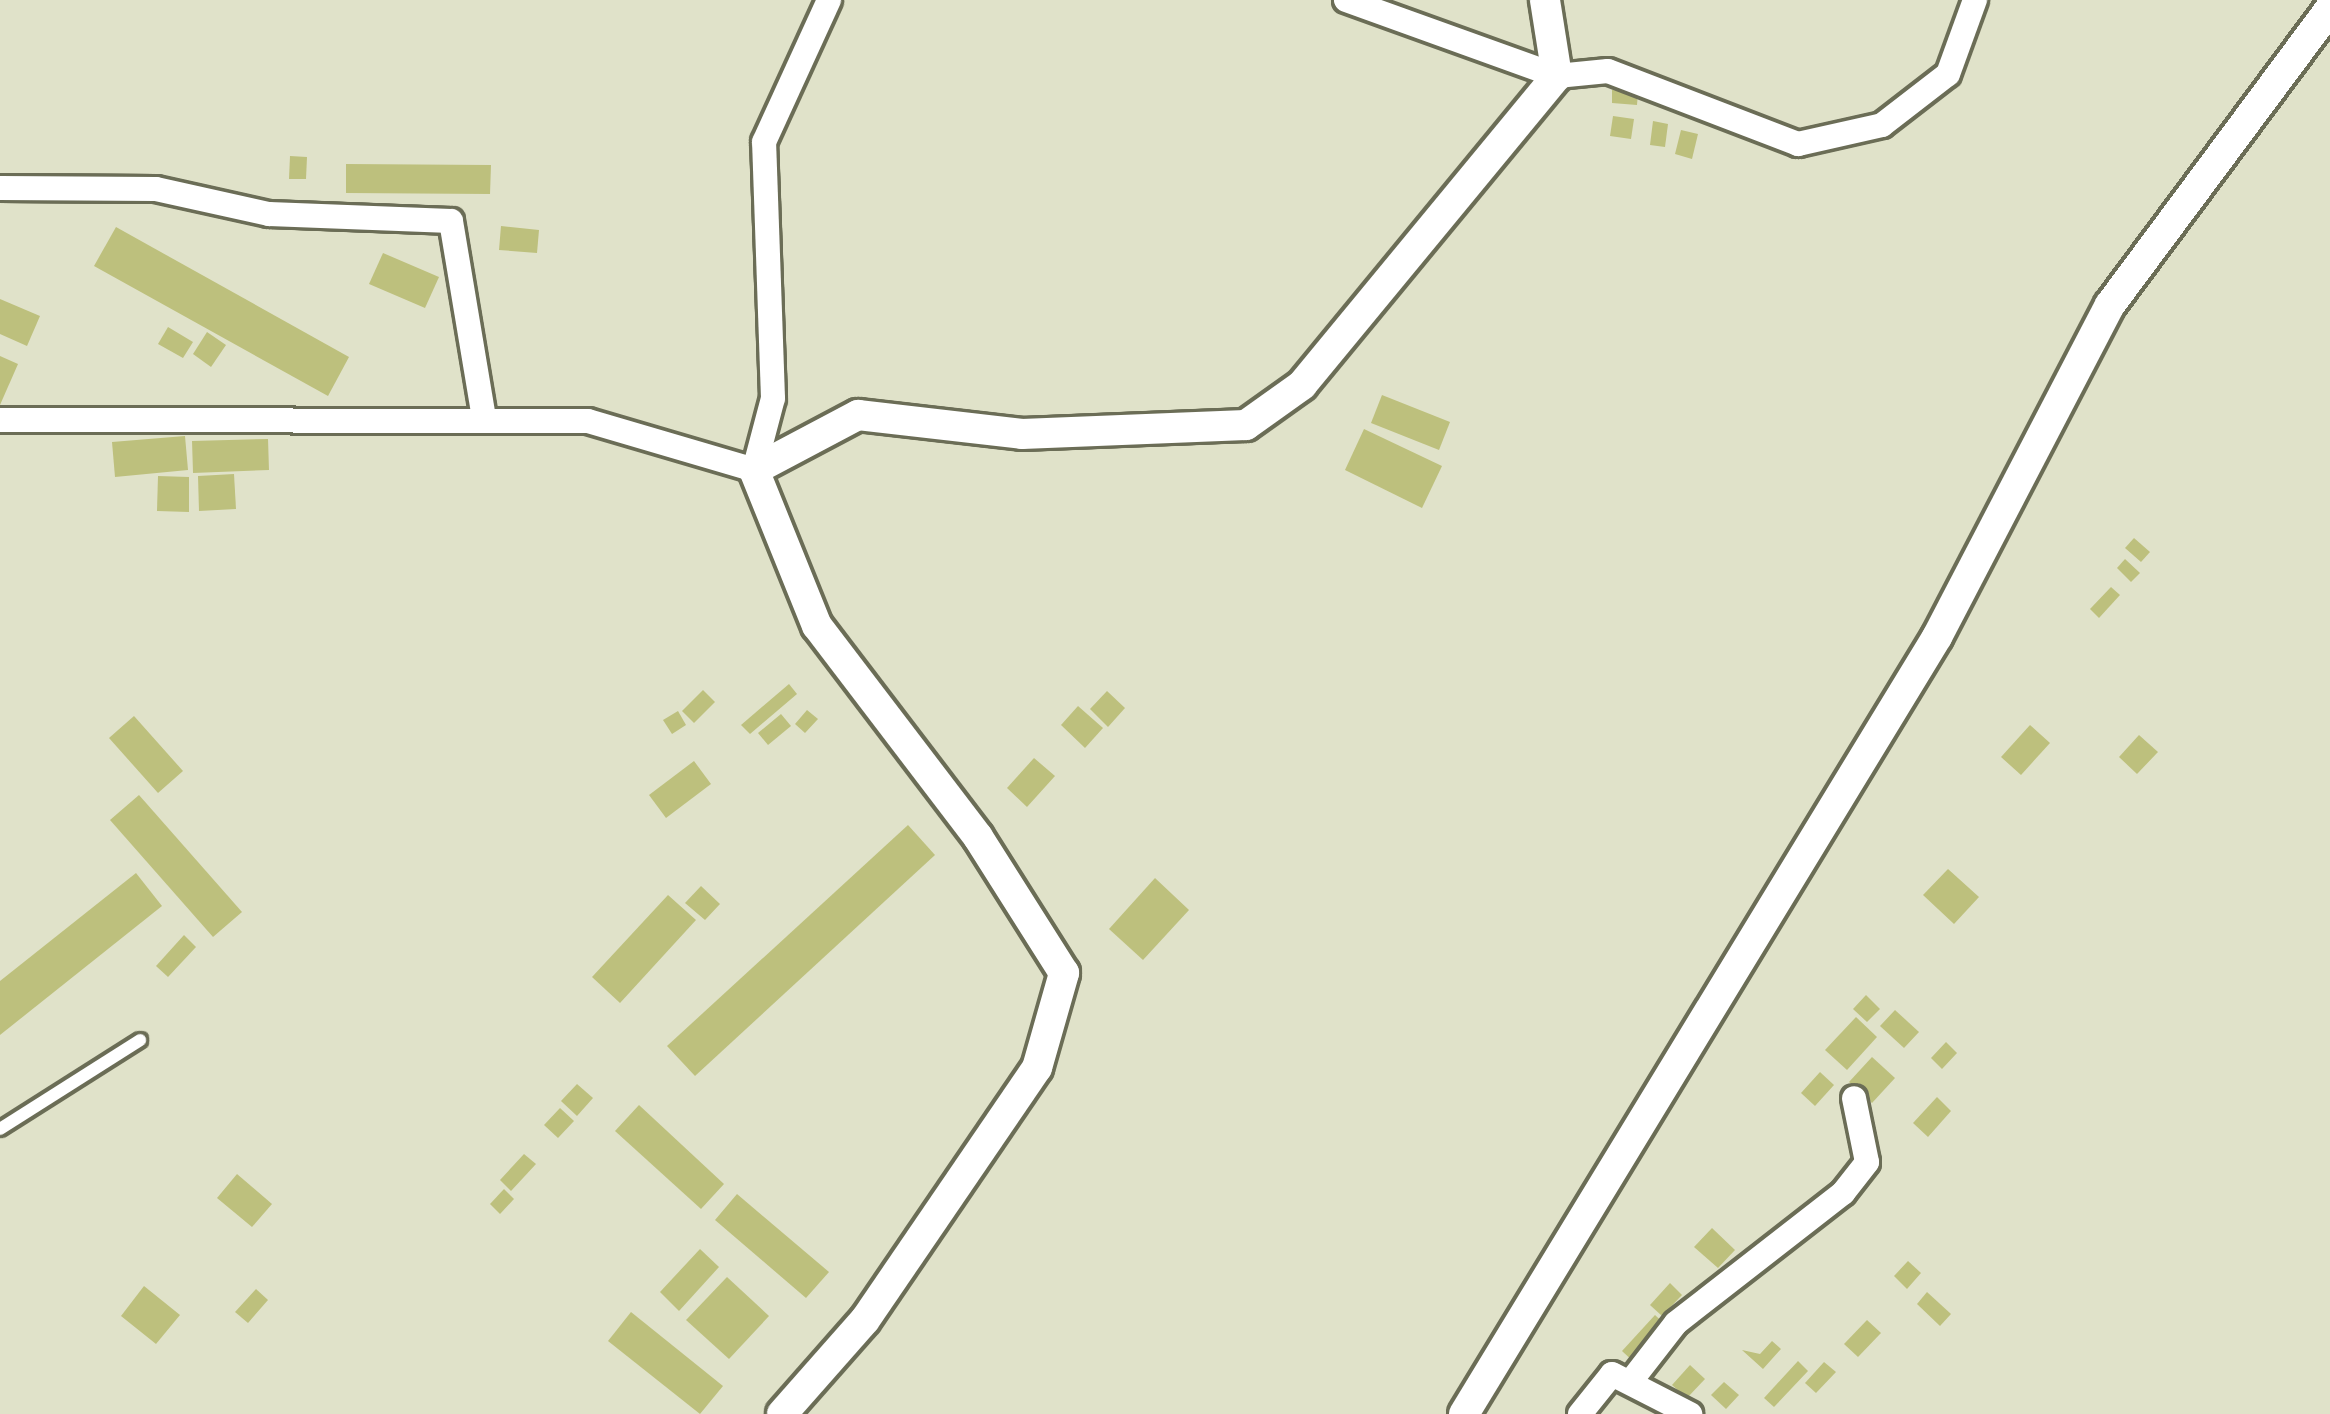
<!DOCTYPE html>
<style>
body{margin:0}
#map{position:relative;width:2330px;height:1414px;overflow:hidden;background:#e0e2c9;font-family:Montserrat,sans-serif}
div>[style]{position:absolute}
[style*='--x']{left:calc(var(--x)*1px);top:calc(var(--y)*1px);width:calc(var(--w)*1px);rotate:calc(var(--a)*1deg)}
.building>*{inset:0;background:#bdc07d}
.roads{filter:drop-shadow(3px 0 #6b6d56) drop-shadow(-3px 0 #6b6d56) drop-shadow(0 3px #6b6d56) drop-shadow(0 -3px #6b6d56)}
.service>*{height:12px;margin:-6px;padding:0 6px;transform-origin:6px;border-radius:6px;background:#fff}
.minor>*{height:24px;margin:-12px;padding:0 12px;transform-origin:12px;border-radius:12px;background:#fff}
.tertiary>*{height:30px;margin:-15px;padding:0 15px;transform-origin:15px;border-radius:15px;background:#fff}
span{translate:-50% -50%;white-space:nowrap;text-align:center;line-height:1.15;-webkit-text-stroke:9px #fff;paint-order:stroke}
</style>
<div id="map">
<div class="building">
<i style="clip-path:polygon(1612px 90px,1638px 92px,1637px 105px,1612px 103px)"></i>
<i style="clip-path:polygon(1613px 116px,1634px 119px,1631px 139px,1610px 136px)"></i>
<i style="clip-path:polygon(1653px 121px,1668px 124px,1665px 147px,1650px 145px)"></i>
<i style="clip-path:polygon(1681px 130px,1698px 134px,1692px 159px,1675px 154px)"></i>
<i style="clip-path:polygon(290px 156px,307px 157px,306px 179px,289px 179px)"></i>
<i style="clip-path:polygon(346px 164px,491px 165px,490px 194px,346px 193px)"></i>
<i style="clip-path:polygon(501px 226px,539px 230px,537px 253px,499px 250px)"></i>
<i style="clip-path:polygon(116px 227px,349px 357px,328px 396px,94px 266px)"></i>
<i style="clip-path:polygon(383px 253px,439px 277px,425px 308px,369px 284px)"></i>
<i style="clip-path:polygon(0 299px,40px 316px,27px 346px,0 334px)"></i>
<i style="clip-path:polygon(168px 327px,193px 342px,183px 358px,158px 344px)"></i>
<i style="clip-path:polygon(207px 332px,226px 345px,211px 367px,193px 354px)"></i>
<i style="clip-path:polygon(0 356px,18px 364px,0 405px)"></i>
<i style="clip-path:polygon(1382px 395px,1450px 422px,1439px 450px,1371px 423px)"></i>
<i style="clip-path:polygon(1364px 429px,1442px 466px,1422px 508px,1345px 470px)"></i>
<i style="clip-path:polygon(185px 436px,188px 470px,115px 477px,112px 442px)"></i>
<i style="clip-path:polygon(268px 439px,269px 470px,193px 473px,192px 441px)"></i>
<i style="clip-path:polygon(234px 474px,236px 509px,199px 511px,198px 476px)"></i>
<i style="clip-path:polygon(158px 476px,189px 477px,189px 512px,157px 511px)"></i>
<i style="clip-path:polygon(2134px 538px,2150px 552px,2141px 562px,2125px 548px)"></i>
<i style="clip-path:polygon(2125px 559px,2140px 573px,2131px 582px,2117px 568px)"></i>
<i style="clip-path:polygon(2111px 587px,2120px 595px,2099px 618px,2090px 609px)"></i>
<i style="clip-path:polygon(789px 684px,797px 694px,750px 734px,741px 725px)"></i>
<i style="clip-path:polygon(703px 690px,715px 702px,694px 723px,682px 711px)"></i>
<i style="clip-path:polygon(1107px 691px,1125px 708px,1108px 727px,1090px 709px)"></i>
<i style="clip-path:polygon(1078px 706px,1103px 728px,1085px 748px,1061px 725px)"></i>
<i style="clip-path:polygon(807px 710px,818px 719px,805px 733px,795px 724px)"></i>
<i style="clip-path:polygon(678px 711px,686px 725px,672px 734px,663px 720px)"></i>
<i style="clip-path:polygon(781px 714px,791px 726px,768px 745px,758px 733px)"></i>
<i style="clip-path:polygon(134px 716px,183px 771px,158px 793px,109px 738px)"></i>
<i style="clip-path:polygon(2030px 725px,2050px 743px,2021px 775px,2001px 757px)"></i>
<i style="clip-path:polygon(2139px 735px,2158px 752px,2137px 774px,2119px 757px)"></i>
<i style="clip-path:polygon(1034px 758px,1055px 776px,1027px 807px,1007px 788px)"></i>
<i style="clip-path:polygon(694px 761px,711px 784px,666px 818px,649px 795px)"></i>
<i style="clip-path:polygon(139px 795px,242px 912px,213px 937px,110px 820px)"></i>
<i style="clip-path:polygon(908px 825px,935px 855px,695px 1076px,667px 1046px)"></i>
<i style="clip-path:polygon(1948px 869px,1979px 897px,1954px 924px,1923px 895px)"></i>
<i style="clip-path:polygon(136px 873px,162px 906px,0 1035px,0 981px)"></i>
<i style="clip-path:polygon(1155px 878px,1189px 910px,1143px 960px,1109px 929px)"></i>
<i style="clip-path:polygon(701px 886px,720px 904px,705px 920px,685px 903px)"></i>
<i style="clip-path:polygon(668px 895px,696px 920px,620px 1003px,592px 977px)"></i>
<i style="clip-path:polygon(184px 935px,196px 947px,168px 977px,156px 966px)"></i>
<i style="clip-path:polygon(1866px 995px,1880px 1009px,1867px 1022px,1853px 1009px)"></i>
<i style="clip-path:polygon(1895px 1010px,1919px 1032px,1904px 1048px,1880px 1026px)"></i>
<i style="clip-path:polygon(1856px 1017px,1877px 1037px,1847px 1070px,1825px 1050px)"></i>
<i style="clip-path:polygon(1946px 1042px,1957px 1053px,1942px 1069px,1931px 1058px)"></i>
<i style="clip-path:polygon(1872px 1057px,1895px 1078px,1872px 1103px,1849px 1082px)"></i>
<i style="clip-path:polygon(1820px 1072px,1834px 1085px,1815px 1106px,1801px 1093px)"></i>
<i style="clip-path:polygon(577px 1084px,593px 1098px,577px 1116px,561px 1101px)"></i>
<i style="clip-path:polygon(1937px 1097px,1951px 1111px,1928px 1137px,1913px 1123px)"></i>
<i style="clip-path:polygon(639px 1105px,724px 1184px,701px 1209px,615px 1131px)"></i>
<i style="clip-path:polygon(560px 1108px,574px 1121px,558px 1138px,544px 1125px)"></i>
<i style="clip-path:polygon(524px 1154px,536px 1164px,511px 1191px,500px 1180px)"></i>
<i style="clip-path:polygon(237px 1174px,272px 1204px,252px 1227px,217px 1198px)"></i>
<i style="clip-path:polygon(504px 1189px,514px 1199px,500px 1214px,490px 1204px)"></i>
<i style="clip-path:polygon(737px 1194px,829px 1272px,806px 1298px,715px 1220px)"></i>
<i style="clip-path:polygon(1712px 1228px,1735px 1250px,1718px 1268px,1694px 1247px)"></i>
<i style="clip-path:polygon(700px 1249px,719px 1267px,679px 1311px,660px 1292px)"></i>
<i style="clip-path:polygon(1908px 1261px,1921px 1273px,1907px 1289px,1894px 1276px)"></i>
<i style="clip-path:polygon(727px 1277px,769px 1316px,729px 1359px,686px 1320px)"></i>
<i style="clip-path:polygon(1670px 1283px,1682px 1295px,1662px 1316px,1650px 1305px)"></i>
<i style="clip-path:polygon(144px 1286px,180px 1315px,156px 1344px,121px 1316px)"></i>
<i style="clip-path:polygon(256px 1289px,268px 1300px,248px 1323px,235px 1312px)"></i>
<i style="clip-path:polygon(1927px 1292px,1951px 1314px,1940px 1326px,1917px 1304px)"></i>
<i style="clip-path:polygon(631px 1312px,723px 1386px,700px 1414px,608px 1341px)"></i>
<i style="clip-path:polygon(1655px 1315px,1669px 1328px,1636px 1364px,1622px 1351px)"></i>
<i style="clip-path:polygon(1867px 1320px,1881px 1333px,1858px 1357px,1844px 1344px)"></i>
<i style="clip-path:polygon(1772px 1341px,1781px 1349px,1763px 1369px,1742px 1350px,1760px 1354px)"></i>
<i style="clip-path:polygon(1798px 1361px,1808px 1371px,1774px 1407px,1764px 1398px)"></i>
<i style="clip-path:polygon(1824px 1362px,1836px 1372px,1816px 1393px,1805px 1383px)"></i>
<i style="clip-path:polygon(1690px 1365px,1705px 1379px,1687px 1398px,1672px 1385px)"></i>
<i style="clip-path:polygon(1724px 1382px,1739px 1395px,1726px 1409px,1711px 1395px)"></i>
</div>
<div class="roads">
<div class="service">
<i style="--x:0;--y:1129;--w:166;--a:-32.4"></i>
</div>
<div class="minor">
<i style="--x:1346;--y:0;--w:224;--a:19.8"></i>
<i style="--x:1557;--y:76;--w:51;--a:-5.6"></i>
<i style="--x:1608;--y:71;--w:204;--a:21"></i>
<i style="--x:1798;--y:144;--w:86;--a:-12.7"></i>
<i style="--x:1882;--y:125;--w:83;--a:-37.7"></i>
<i style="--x:1948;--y:74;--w:79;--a:-70"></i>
<i style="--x:0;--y:188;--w:156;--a:0.4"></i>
<i style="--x:156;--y:189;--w:116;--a:12.5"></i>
<i style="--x:269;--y:214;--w:182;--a:2.2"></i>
<i style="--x:451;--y:221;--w:201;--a:80.5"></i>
<i style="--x:0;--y:420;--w:588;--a:0.1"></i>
<i style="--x:588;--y:421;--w:173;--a:16.4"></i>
<i style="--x:754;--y:470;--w:74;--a:-75.2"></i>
<i style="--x:773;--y:398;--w:256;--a:-92"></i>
<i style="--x:764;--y:142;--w:156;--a:-65.4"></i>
<i style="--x:1631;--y:1381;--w:73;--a:-52.2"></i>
<i style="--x:1676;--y:1323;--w:212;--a:-37.9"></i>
<i style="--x:1843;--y:1193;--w:39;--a:-52"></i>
<i style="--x:1867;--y:1162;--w:65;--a:-101.5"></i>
<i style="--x:1580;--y:1414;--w:51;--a:-51.3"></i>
<i style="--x:1612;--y:1374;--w:88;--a:27.1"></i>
</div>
<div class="tertiary">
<i style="--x:782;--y:1414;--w:125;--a:-48.6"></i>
<i style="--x:865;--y:1320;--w:305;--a:-55.7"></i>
<i style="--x:1037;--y:1068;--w:99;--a:-74.1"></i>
<i style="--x:1064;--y:973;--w:161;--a:-122.3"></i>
<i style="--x:978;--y:837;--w:265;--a:-127.3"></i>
<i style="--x:817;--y:626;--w:168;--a:-112"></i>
<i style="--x:754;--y:470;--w:118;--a:-27.9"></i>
<i style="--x:858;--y:415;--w:165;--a:6.6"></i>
<i style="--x:1022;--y:434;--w:224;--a:-2.3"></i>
<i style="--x:1246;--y:425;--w:69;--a:-35.5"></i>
<i style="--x:1302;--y:385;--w:401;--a:-50.5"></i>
<i style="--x:1557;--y:76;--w:77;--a:-99"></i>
<i style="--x:1464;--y:1414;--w:910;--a:-58.67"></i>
<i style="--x:1937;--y:637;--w:374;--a:-62.5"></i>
<i style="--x:2110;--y:305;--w:369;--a:-53.4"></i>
</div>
</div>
</div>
